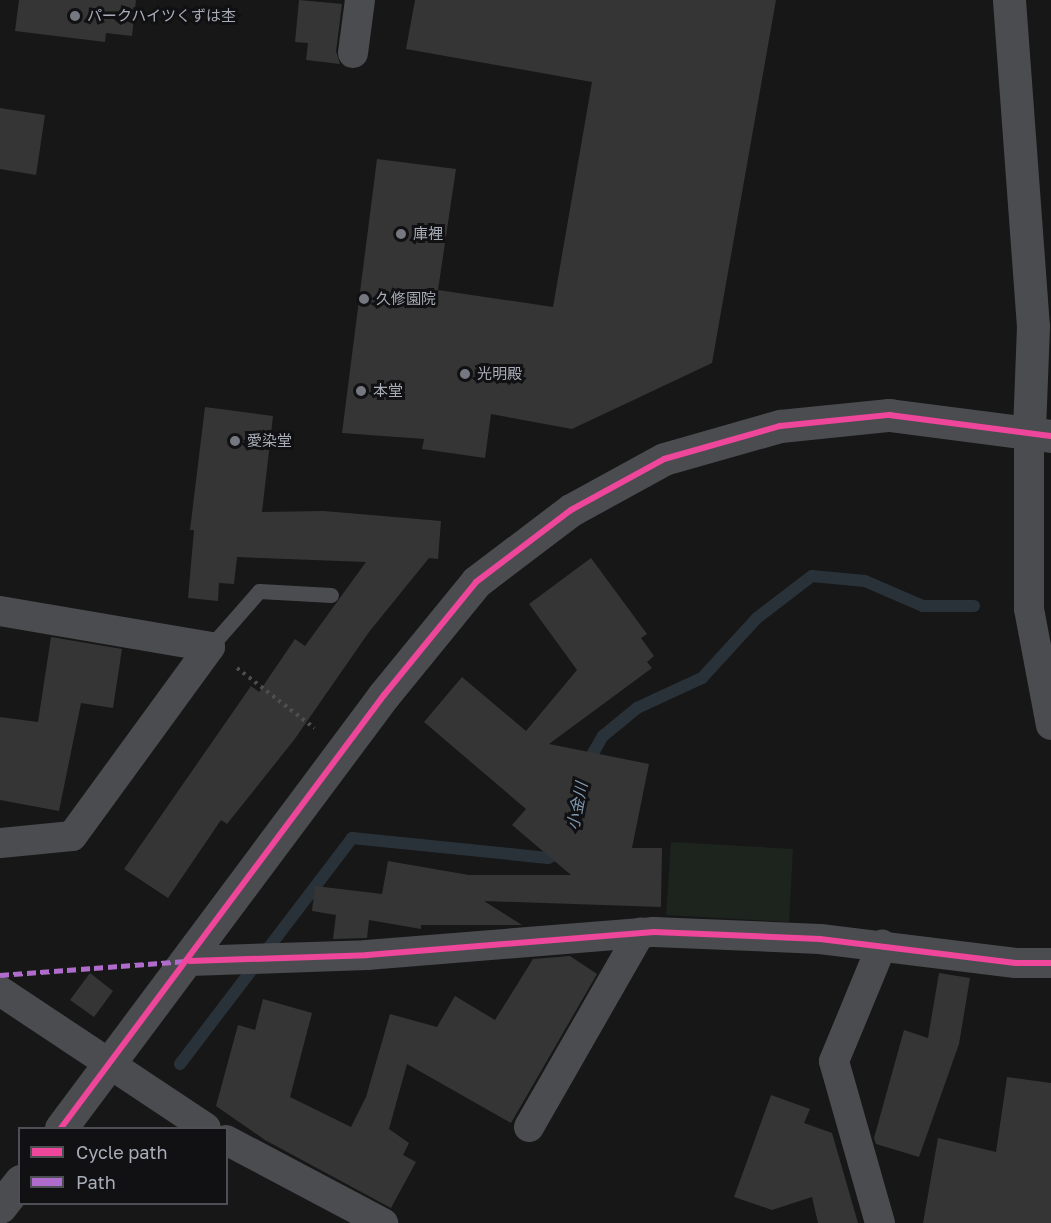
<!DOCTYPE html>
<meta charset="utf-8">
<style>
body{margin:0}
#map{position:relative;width:1051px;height:1223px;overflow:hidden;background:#171717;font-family:"Golos Text","Noto Sans JP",sans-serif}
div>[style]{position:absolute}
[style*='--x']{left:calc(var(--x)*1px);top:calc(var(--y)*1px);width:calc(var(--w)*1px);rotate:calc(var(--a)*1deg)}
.green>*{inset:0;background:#1d241e}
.stream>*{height:12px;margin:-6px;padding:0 6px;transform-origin:6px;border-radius:6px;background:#2a3239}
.building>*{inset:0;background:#353536}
.path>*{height:4px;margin-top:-2px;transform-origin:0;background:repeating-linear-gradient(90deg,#4d4e52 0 3px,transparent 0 7.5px)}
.service>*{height:15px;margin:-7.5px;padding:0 7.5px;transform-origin:7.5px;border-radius:7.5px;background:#4b4c50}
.minor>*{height:30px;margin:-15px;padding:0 15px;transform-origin:15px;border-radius:15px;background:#4b4c50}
.tertiary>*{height:33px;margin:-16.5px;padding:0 16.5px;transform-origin:16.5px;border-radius:16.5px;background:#4b4c50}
.quiet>*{height:4.5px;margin-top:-2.25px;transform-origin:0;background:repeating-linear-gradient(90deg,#b06ccc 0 9px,transparent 0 13.5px)}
.cycleway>*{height:6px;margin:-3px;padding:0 3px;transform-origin:3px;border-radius:3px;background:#ed469a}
.dots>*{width:16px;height:16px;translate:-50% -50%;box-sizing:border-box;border:3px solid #111113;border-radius:50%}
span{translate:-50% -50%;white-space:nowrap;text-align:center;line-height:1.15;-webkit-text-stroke:6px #111113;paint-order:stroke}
.poi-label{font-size:15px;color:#a8adb8}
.left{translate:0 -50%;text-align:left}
.water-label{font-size:16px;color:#7f9bb3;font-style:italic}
.legend{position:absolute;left:18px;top:1127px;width:210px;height:78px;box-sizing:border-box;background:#111113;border:2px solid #4d4f55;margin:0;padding:8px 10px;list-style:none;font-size:18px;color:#a8adb8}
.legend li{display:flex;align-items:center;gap:12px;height:30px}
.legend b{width:30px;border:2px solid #4d4f55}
</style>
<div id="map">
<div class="green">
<i style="clip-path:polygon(671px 842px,793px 849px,789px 922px,666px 915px)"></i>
</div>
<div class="stream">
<i style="--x:585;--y:767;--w:36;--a:-60"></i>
<i style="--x:603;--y:736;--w:44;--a:-39.5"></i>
<i style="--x:637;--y:708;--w:72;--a:-24.8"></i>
<i style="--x:702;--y:678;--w:81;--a:-47.5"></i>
<i style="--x:757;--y:618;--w:69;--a:-37.4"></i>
<i style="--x:812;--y:576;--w:53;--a:5.4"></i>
<i style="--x:865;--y:581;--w:63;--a:23.3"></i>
<i style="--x:923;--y:606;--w:51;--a:0"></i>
<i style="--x:180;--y:1064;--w:284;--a:-52.7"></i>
<i style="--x:352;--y:838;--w:197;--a:5.8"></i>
<i style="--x:548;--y:858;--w:17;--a:-25"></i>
</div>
<div class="building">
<i style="clip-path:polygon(19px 0,136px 0,132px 36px,106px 33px,105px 42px,15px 31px)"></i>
<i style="clip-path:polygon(299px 0,342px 4px,336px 51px,340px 64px,306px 60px,308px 43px,295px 42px)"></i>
<i style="clip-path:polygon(415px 0,776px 0,712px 363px,572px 429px,491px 414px,485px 458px,422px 449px,424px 439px,342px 433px,377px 159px,456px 169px,438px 290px,553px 307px,592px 82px,406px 49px)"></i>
<i style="clip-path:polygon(0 108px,45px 115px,36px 175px,0 169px)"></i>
<i style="clip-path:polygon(205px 407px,273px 416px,262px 512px,324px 511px,441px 521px,438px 559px,429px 558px,369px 632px,294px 740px,227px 824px,221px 820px,168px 898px,124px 869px,251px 686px,259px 692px,295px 639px,305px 646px,366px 562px,237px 557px,234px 584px,219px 583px,218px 601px,188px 598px,194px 530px,190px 530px)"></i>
<i style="clip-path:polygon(591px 558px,647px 634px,641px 638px,654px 656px,647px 662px,652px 668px,549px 744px,649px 764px,632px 848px,662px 848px,661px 907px,484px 901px,522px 925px,421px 925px,421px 929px,369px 920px,367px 938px,333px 939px,336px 915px,312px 911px,315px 886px,382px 894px,388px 861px,469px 875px,571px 875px,512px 825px,526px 809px,424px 722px,462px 677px,526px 731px,577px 670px,529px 604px)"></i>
<i style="clip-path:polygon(51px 637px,122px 649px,113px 708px,81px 703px,59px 811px,0 800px,0 717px,38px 722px)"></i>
<i style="clip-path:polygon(570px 956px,597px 974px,511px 1123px,407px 1064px,389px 1129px,409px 1143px,403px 1155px,416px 1162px,391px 1208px,265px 1140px,216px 1106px,238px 1025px,255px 1030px,263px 999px,312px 1013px,290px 1097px,351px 1127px,366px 1097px,390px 1014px,437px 1027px,455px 996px,495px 1020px,533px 959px)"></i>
<i style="clip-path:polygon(90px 973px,113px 991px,94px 1017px,70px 1000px)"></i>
<i style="clip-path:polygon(939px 973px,970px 978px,959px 1044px,919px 1157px,876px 1144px,874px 1138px,904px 1030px,928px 1038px)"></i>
<i style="clip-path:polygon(1007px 1077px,1051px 1083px,1051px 1223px,923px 1223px,938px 1138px,996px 1152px)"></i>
<i style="clip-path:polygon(771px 1095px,810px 1109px,804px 1123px,832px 1133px,858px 1223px,818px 1223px,812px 1197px,772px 1210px,734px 1197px)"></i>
</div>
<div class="path">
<i style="--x:237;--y:668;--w:98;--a:37.9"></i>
</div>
<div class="service">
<i style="--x:210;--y:647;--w:74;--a:-48.8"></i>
<i style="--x:259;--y:591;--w:72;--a:3.2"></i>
</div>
<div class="minor">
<i style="--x:353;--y:53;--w:53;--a:-82.5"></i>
<i style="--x:1029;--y:431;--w:178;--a:90"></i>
<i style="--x:1029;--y:609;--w:118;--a:79.3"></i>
<i style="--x:0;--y:611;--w:213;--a:9.7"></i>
<i style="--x:210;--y:647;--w:234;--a:126.1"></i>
<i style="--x:72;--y:836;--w:72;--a:174.4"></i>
<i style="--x:190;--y:961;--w:177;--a:-1.9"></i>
<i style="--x:367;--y:955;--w:288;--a:-4.6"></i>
<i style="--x:654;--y:932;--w:166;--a:2.4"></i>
<i style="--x:820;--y:939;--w:197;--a:7"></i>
<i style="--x:1016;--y:963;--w:35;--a:0"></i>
<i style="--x:0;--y:991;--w:247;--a:33.6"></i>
<i style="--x:529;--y:1127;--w:224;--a:-60.2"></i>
<i style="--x:226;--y:1140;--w:178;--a:27.9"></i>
<i style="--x:880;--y:1223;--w:168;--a:-105.9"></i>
<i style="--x:834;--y:1061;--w:126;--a:-67.5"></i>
</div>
<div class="tertiary">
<i style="--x:1009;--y:0;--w:327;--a:85.8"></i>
<i style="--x:1033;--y:326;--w:105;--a:92.2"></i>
<i style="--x:61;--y:1128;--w:540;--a:-53.28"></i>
<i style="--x:384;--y:695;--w:146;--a:-50.8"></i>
<i style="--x:476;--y:582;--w:119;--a:-37.2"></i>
<i style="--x:571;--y:510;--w:106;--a:-28.7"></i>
<i style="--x:664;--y:459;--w:121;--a:-15.9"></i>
<i style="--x:780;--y:426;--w:110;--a:-5.8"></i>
<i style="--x:889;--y:415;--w:163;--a:7.4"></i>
<i style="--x:0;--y:1207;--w:33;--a:-52"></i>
</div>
<div class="quiet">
<i style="--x:0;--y:975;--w:187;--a:-4.3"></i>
</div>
<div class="cycleway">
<i style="--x:190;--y:961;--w:177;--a:-1.9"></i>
<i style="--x:367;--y:955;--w:288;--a:-4.6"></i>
<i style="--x:654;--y:932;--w:166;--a:2.4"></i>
<i style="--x:820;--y:939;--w:197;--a:7"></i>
<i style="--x:1016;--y:963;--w:35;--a:0"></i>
<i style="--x:61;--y:1128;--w:540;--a:-53.28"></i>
<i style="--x:384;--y:695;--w:146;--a:-50.8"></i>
<i style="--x:476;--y:582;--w:119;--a:-37.2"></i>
<i style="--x:571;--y:510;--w:106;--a:-28.7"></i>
<i style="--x:664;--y:459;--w:121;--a:-15.9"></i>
<i style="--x:780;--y:426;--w:110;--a:-5.8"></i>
<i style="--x:889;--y:415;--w:163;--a:7.4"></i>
</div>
<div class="dots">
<i style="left:75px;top:16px;background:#757880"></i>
<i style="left:401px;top:234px;background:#757880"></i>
<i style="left:364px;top:299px;background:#757880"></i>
<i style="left:465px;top:374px;background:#757880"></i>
<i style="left:361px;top:391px;background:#757880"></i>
<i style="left:235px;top:441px;background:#757880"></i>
</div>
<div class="poi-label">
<span class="left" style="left:87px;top:16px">パークハイツくずは杢</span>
<span class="left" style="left:413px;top:234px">庫裡</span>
<span class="left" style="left:376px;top:299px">久修園院</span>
<span class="left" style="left:477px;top:374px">光明殿</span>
<span class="left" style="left:373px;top:391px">本堂</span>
<span class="left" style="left:247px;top:441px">愛染堂</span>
</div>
<div class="water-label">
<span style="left:577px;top:806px;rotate:-79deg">小金川</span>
</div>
<ul class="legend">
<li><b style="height:8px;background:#ed469a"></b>Cycle path</li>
<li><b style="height:8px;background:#b06ccc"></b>Path</li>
</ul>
</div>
